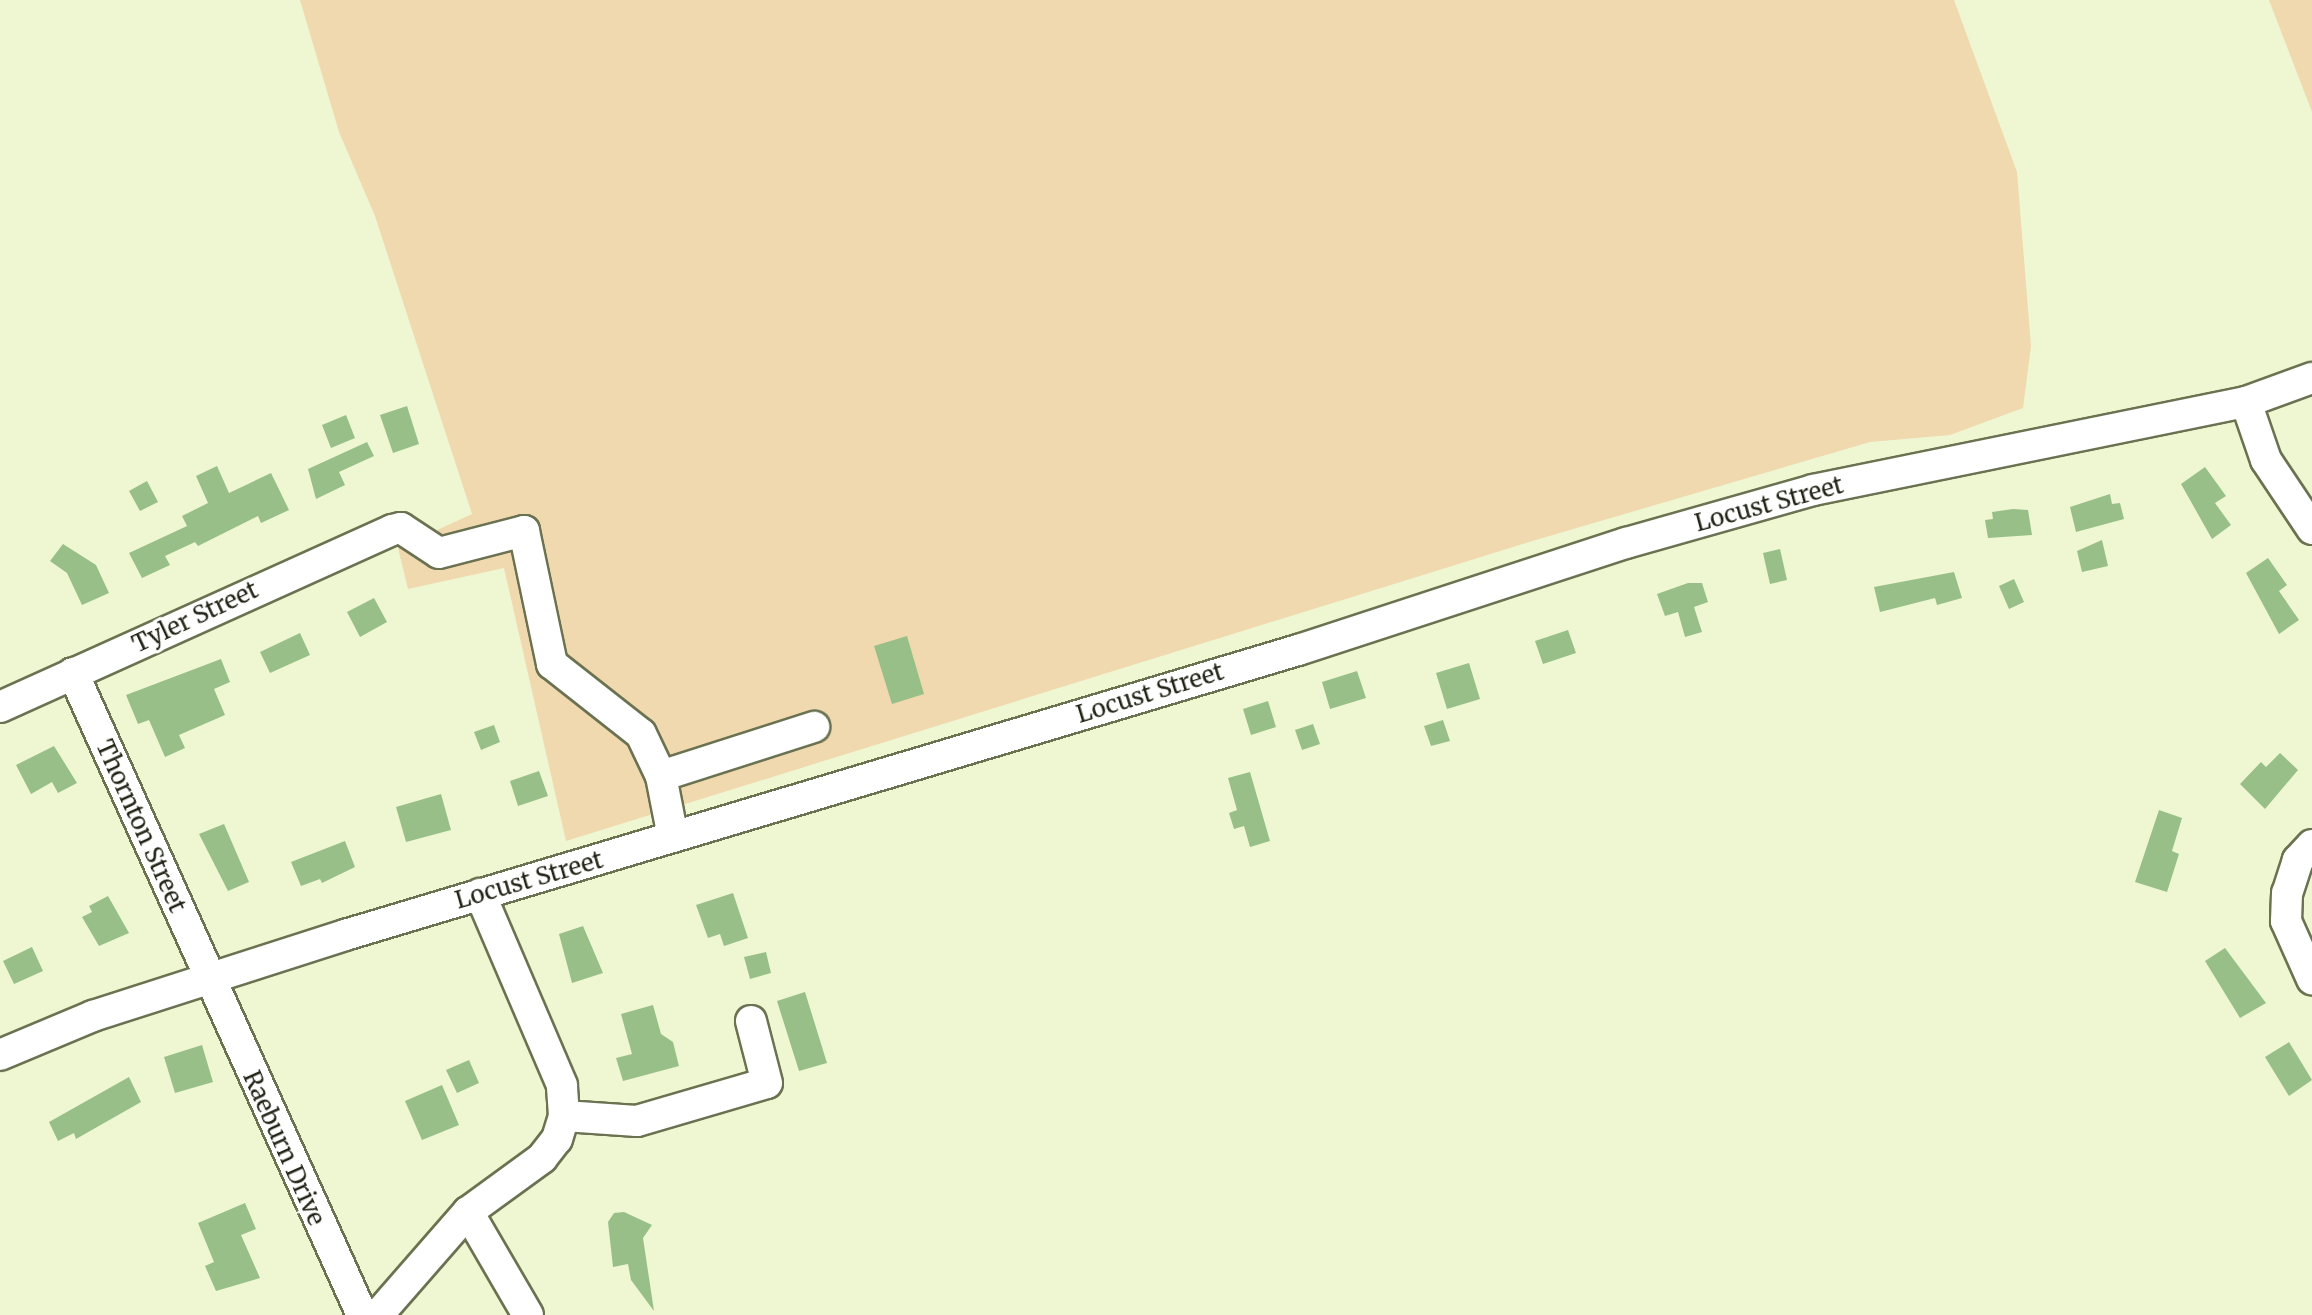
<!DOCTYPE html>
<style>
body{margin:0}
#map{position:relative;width:2312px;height:1315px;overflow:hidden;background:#eef7d2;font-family:Merriweather,serif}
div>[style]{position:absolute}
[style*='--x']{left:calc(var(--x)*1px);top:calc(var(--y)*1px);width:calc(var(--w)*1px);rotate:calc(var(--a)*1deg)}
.green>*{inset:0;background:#f0d9af}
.building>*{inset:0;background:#98bf88}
.roads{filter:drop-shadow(2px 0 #6b7251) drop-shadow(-2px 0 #6b7251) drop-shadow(0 2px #6b7251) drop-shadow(0 -2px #6b7251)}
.minor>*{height:30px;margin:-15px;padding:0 15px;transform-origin:15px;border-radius:15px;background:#fff}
span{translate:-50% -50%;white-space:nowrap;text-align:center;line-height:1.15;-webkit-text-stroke:6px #fff;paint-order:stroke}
.street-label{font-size:24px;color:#1f2214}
</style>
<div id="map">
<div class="green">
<i style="clip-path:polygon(300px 0,1954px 0,2017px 172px,2031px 346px,2023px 408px,1950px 435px,1870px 442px,1529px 542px,566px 841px,504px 568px,408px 589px,398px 548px,472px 514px,375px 216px,339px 132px)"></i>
<i style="clip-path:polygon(2269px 0,2312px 0,2312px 112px)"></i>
</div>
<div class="building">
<i style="clip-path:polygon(407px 406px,419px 444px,393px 453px,380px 415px)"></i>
<i style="clip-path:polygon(346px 415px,355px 438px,331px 448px,322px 425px)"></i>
<i style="clip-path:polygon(367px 442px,374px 456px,339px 472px,345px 485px,316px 499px,308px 469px)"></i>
<i style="clip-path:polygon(217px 466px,229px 493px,271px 473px,289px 510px,261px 523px,258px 516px,198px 546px,195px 542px,165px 556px,170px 565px,142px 578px,129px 553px,187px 526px,182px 516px,208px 503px,196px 476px)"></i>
<i style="clip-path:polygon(2205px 467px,2226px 496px,2215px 503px,2231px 525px,2212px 539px,2181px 484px)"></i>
<i style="clip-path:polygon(147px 481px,158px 502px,140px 511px,129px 491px)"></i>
<i style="clip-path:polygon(2110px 494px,2112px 504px,2120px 503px,2124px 519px,2076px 532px,2070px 507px)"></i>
<i style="clip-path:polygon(2013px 509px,2028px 510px,2032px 535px,1988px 538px,1985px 520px,1993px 519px,1992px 512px)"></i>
<i style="clip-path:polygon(2102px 540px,2108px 566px,2082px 572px,2077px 551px)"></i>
<i style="clip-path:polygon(63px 544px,96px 565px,109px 593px,82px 605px,67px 573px,50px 561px)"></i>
<i style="clip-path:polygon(1780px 549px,1787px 580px,1770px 584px,1763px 553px)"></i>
<i style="clip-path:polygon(2268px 558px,2287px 585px,2279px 591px,2299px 620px,2279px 634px,2246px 573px)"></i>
<i style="clip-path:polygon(1954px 572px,1962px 598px,1937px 605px,1935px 598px,1880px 612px,1874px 587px)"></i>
<i style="clip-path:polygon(2014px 579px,2024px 602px,2009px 609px,1999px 586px)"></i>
<i style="clip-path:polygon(1688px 583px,1702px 583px,1708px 602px,1694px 607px,1702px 632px,1685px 637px,1678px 612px,1665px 616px,1657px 594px)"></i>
<i style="clip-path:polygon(374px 598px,387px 622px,360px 637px,347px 612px)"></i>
<i style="clip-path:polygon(1568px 630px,1576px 653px,1543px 664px,1535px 641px)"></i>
<i style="clip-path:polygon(300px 633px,310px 655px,270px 673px,260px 652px)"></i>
<i style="clip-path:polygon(907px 636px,924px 694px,892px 704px,874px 646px)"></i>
<i style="clip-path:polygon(221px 659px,230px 682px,214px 689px,225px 715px,179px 735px,185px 748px,165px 757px,149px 720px,138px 724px,126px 695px)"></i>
<i style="clip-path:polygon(1469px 663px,1480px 699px,1447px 709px,1436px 673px)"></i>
<i style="clip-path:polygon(1357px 671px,1366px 698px,1330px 709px,1322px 682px)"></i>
<i style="clip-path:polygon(1268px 701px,1276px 727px,1251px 735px,1243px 709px)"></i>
<i style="clip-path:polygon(1443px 720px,1450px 741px,1431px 746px,1424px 726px)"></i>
<i style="clip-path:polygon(1313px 724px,1320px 744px,1302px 750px,1295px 730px)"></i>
<i style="clip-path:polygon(494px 725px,500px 742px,481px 750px,474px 732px)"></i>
<i style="clip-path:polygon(54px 746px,77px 783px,58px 793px,52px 782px,31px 794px,16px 765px)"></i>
<i style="clip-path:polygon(2280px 753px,2298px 770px,2265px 809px,2240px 784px,2261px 762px,2266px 767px)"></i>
<i style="clip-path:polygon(539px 771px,548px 796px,518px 806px,510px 781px)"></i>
<i style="clip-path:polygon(1250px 772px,1270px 841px,1250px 847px,1244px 826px,1234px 829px,1229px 813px,1237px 810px,1228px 778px)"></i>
<i style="clip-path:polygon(441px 794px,451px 830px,406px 842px,396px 807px)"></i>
<i style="clip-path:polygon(2159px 810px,2182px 818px,2172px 851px,2179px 854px,2167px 892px,2135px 882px)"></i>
<i style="clip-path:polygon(224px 824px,249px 882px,228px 891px,199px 834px)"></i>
<i style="clip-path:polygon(345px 841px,355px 867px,322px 883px,320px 879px,301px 886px,291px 862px)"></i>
<i style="clip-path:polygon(733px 893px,748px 938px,724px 946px,720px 934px,708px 938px,696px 905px)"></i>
<i style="clip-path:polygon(108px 896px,129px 933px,99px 946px,82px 917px,92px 912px,89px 906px)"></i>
<i style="clip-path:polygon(583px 926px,603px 973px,572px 983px,559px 934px)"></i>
<i style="clip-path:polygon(32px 947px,43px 971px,14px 984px,3px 961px)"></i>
<i style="clip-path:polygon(2225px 948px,2266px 1003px,2240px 1018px,2205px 961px)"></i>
<i style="clip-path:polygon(766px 952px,771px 973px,750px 979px,744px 957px)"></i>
<i style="clip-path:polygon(805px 992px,827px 1063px,799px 1071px,777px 1001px)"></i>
<i style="clip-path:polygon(653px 1005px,661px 1034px,673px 1042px,679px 1066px,623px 1081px,616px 1058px,632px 1054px,621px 1014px)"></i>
<i style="clip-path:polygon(2289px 1042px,2312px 1080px,2289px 1096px,2265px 1057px)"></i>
<i style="clip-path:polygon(202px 1045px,213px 1082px,175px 1093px,164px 1057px)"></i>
<i style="clip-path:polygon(469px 1060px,479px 1083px,457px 1093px,446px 1070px)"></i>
<i style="clip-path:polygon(129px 1077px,141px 1102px,76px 1139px,74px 1133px,58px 1141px,49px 1122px)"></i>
<i style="clip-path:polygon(442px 1085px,459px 1125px,422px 1140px,405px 1101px)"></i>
<i style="clip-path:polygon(245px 1203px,256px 1229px,241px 1235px,260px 1278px,216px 1291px,205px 1266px,214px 1262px,198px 1223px)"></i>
<i style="clip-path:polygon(624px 1212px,652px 1225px,643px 1238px,654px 1311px,631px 1280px,628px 1264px,613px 1267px,608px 1222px,614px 1213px)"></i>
</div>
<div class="roads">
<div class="minor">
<i style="--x:2246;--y:402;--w:61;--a:71"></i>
<i style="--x:2266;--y:460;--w:83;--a:56.3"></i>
<i style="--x:73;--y:673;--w:704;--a:65.76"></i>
<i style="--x:0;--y:707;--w:430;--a:-24.3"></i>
<i style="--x:392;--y:530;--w:9;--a:-13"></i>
<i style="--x:401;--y:528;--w:45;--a:33.3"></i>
<i style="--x:439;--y:553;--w:88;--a:-14.5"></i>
<i style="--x:524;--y:531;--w:136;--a:78.1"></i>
<i style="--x:552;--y:664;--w:113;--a:38.2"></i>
<i style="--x:641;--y:734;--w:47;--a:64.5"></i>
<i style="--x:661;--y:776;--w:62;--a:78.9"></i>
<i style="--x:661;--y:776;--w:161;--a:-17.8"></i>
<i style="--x:2312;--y:845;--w:21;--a:133"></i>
<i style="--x:2298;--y:860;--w:35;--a:108"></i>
<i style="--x:2287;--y:893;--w:28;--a:92"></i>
<i style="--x:2286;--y:921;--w:64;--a:65.9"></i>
<i style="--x:0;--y:1055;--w:101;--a:-22.8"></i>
<i style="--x:93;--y:1016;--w:265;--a:-17.8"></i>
<i style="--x:345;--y:935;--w:995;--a:-16.65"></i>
<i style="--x:1298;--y:650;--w:345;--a:-18.1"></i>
<i style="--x:1626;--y:543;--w:194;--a:-15.8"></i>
<i style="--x:1813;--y:490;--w:442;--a:-11.5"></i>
<i style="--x:2246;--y:402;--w:70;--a:-20"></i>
<i style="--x:564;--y:1116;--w:73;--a:3.9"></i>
<i style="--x:637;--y:1121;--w:135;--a:-16.3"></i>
<i style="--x:767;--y:1083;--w:64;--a:-104.5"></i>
<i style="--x:468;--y:1212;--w:119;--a:59.8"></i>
<i style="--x:378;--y:1315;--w:137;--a:-48.9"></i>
<i style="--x:468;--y:1212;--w:92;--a:-36.1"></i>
<i style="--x:542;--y:1158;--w:24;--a:-52"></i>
<i style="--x:557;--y:1139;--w:24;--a:-73"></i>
<i style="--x:564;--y:1116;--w:31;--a:-94"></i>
<i style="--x:562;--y:1085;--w:208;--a:-113.2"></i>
</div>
</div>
<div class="street-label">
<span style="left:1769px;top:504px;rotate:-15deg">Locust Street</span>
<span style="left:195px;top:617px;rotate:-25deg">Tyler Street</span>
<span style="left:1150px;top:693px;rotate:-17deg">Locust Street</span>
<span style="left:141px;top:826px;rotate:66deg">Thornton Street</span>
<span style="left:529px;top:880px;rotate:-16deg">Locust Street</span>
<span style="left:284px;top:1148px;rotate:66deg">Raeburn Drive</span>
</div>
</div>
